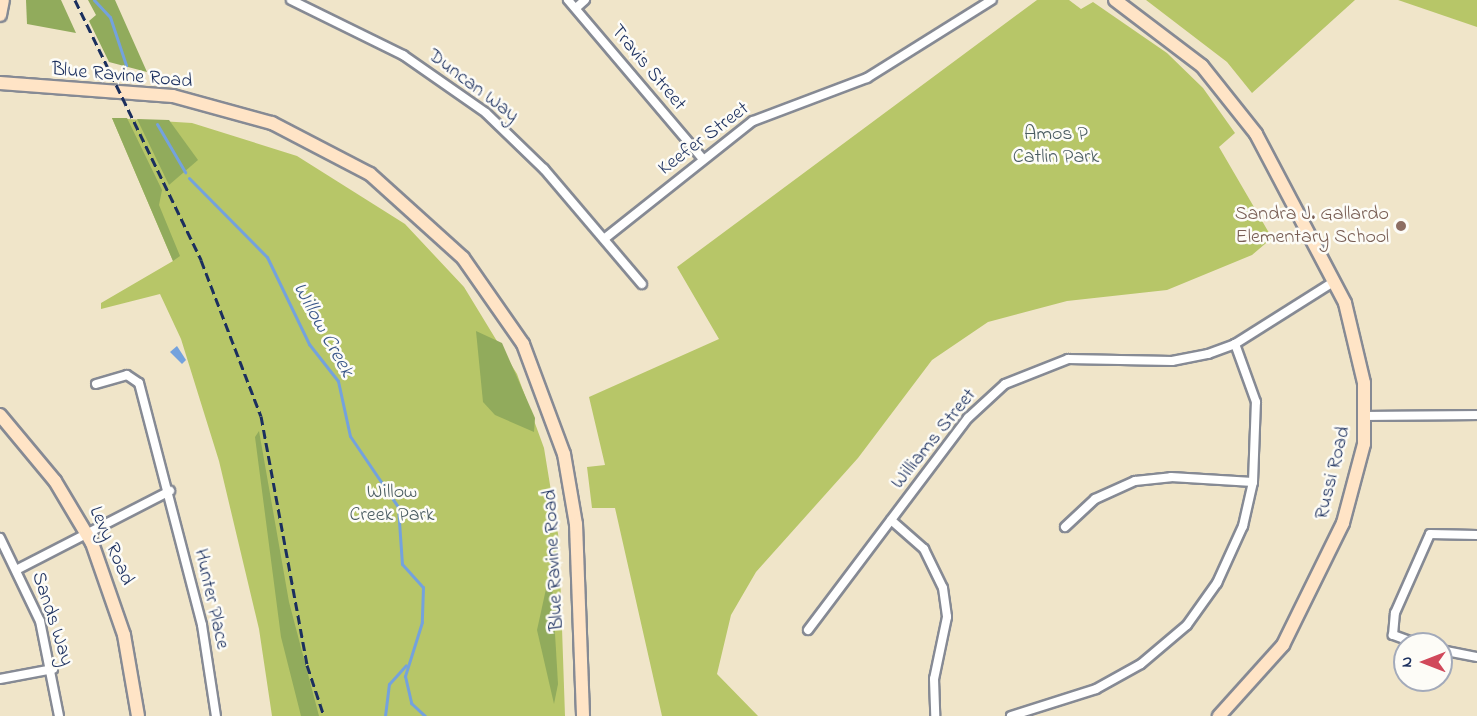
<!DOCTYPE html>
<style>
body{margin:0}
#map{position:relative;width:1477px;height:716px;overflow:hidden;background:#f0e5c9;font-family:"Indie Flower",sans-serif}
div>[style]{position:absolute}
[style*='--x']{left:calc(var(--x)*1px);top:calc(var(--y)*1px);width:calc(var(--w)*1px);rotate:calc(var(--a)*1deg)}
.green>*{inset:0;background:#b7c668}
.forest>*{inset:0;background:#91ab5c}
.water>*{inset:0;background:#74a2dd}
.stream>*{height:3px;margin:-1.5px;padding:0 1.5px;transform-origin:1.5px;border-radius:1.5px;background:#74a2dd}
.roads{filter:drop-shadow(2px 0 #868a94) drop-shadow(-2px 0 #868a94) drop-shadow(0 2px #868a94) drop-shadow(0 -2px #868a94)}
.street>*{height:8px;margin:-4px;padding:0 4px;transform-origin:4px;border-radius:4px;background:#fff}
.secondary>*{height:12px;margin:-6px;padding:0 6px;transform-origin:6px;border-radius:6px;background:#ffe4c6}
.rail>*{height:3px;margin-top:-1.5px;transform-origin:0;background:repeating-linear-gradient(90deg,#1b2f5e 0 9px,transparent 0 13.5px)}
.dots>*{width:16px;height:16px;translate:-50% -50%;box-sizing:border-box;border:3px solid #fdfcf7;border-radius:50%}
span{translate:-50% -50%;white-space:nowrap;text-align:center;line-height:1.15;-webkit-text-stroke:5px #fdfcf7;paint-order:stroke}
.street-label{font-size:20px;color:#1b2f5e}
.park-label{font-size:20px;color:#4a5c61}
.education-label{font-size:20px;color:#785e54}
.right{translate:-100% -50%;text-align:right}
.water-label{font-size:21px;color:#3a578a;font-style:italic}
.north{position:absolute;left:1393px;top:632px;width:60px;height:60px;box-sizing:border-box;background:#fdfcf7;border:2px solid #a3aaba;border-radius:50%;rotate:270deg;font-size:16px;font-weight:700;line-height:24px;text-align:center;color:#1b2f5e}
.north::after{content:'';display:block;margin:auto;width:21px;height:27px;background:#d1495b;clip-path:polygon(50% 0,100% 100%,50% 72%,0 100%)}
</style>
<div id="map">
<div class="green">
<i style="clip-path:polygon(1037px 0,1069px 0,1081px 9px,1093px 2px,1167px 53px,1203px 88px,1235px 133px,1219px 147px,1272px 238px,1252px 255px,1167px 290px,1067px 301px,988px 322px,932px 360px,858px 458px,756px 572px,731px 615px,717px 674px,758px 716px,662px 716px,615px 508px,592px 508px,587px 467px,605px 465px,589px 397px,719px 339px,677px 267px)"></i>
<i style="clip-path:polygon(1146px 0,1355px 0,1252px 93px,1227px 62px)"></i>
<i style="clip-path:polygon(1398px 0,1477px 0,1477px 27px)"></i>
<i style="clip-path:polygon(112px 118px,192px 123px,297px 156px,405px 224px,464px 287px,517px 374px,544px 448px,559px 540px,565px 716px,272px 716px,259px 629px,219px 461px,181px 339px,160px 294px,101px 309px,101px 303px,173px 261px)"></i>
</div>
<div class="forest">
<i style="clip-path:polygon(26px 0,61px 0,76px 33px,27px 24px)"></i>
<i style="clip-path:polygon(88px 0,115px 0,147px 72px,109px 62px,89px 21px,96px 15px)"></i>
<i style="clip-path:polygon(112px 118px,127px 118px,162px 190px,159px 205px,180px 256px,173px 261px)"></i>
<i style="clip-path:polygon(137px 119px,169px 120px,198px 160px,169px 185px)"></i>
<i style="clip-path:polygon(476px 331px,502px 343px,535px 418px,534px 432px,495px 415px,483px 402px)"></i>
<i style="clip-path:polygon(259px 431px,289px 602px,319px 716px,301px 716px,281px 637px,255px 437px)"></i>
<i style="clip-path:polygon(551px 566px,558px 684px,554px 704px,537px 630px)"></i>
</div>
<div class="water">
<i style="clip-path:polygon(177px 346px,186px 360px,182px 364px,170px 352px)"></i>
</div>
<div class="stream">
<i style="--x:94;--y:0;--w:23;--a:47"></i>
<i style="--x:110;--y:17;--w:51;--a:71.6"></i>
<i style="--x:157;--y:124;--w:56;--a:59.7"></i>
<i style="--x:189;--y:178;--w:111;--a:45.4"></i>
<i style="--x:267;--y:257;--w:97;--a:64.2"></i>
<i style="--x:309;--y:344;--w:47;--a:51.9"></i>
<i style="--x:338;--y:381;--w:56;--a:77.7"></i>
<i style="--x:350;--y:436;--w:86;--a:55.9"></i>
<i style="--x:398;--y:507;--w:57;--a:86"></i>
<i style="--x:402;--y:564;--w:31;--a:48"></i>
<i style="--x:423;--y:587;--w:35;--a:92"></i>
<i style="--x:422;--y:622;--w:57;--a:107.5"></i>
<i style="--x:405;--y:676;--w:28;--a:77"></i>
<i style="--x:411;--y:703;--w:19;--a:43"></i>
<i style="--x:385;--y:716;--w:32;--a:-83"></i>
<i style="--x:389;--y:684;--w:25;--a:-48"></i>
</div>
<div class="roads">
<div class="street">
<i style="--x:291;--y:0;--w:125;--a:26.2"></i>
<i style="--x:403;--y:55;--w:101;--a:34.9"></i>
<i style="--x:486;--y:113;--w:81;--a:44"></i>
<i style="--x:544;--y:169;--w:151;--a:49.6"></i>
<i style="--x:568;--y:0;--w:209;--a:49.7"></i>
<i style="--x:576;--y:8;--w:12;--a:-42"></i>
<i style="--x:604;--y:239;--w:190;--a:-38.4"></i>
<i style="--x:753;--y:121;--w:122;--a:-20.7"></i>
<i style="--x:867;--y:78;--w:147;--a:-32"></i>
<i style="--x:96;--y:384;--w:32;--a:-16"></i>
<i style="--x:127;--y:375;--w:14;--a:34"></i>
<i style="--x:139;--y:383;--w:250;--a:75.4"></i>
<i style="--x:202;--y:625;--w:92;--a:81.3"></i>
<i style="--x:1366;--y:416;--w:111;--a:-0.5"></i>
<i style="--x:891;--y:520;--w:44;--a:41.3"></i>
<i style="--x:924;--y:549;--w:43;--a:64"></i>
<i style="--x:943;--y:588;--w:29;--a:82"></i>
<i style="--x:947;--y:617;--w:63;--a:101.8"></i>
<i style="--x:934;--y:679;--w:37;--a:88"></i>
<i style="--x:1065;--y:527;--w:41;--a:-43"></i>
<i style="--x:1095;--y:499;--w:44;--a:-24.2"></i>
<i style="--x:1135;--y:481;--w:36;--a:-6"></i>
<i style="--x:1171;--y:477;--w:82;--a:3.5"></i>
<i style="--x:0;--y:538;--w:92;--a:64.3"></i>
<i style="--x:40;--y:621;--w:97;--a:78.7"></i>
<i style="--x:18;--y:569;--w:171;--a:-27.2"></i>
<i style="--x:808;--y:630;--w:266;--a:-53"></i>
<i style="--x:968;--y:418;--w:50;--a:-42.6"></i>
<i style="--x:1005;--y:384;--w:68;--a:-21.6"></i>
<i style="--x:1068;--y:359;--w:104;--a:1.1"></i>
<i style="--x:1172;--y:361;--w:37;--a:-11"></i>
<i style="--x:1208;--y:354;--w:29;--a:-20"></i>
<i style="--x:1235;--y:344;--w:118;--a:-32.2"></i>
<i style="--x:1418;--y:644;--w:27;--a:-160"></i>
<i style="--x:1393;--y:635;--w:22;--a:-85"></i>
<i style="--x:1395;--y:613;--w:86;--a:-66.1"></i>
<i style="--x:1430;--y:534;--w:47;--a:1.2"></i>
<i style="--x:1441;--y:650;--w:37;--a:11"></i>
<i style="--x:0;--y:679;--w:54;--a:-10.7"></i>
<i style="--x:1011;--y:716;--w:89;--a:-17.6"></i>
<i style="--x:1096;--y:689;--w:51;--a:-29.1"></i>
<i style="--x:1141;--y:664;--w:60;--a:-40.3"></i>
<i style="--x:1187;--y:625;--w:52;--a:-54.5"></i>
<i style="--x:1217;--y:583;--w:63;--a:-65.5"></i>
<i style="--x:1243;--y:526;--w:45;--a:-77.2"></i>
<i style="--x:1253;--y:482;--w:80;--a:-87.9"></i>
<i style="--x:1256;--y:402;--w:62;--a:-109.9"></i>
</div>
<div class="secondary">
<i style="--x:1115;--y:0;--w:109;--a:37.2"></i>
<i style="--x:1202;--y:66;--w:87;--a:51.5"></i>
<i style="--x:1256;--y:134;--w:191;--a:62.2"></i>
<i style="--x:1345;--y:303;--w:82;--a:76.6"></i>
<i style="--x:1364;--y:383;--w:61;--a:90"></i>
<i style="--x:1364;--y:444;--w:82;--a:104.9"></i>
<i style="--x:1343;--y:523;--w:136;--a:116.2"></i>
<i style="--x:1283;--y:645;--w:96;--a:132"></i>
<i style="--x:0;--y:15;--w:15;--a:-79"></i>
<i style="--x:0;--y:83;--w:173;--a:4.3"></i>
<i style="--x:173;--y:96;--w:103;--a:15.3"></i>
<i style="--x:272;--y:123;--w:110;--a:27.5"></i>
<i style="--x:370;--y:174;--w:125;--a:42.1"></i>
<i style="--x:463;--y:258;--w:105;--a:55.1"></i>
<i style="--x:523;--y:344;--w:117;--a:69.6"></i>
<i style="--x:564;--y:454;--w:71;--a:80.3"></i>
<i style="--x:576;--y:524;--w:192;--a:87.9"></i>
<i style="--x:0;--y:415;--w:86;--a:50.2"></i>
<i style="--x:55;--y:481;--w:72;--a:59.2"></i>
<i style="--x:92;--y:543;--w:97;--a:70.8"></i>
<i style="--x:124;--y:635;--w:82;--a:80.2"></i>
</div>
</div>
<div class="rail">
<i style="--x:75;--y:0;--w:289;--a:64.1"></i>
<i style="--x:201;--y:260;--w:167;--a:69"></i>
<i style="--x:261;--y:416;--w:253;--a:79.5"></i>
<i style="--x:307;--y:665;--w:54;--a:71.6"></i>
</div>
<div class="dots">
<i style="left:1401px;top:226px;background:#8d6e63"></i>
</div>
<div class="street-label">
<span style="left:648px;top:68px;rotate:50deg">Travis Street</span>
<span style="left:122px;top:76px;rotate:5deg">Blue Ravine Road</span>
<span style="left:473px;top:86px;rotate:37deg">Duncan Way</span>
<span style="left:704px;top:139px;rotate:-37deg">Keefer Street</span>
<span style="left:934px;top:439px;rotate:-51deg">Williams Street</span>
<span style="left:1333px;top:473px;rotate:-76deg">Russi Road</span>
<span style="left:111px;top:546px;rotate:66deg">Levy Road</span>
<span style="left:554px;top:560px;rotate:-93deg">Blue Ravine Road</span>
<span style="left:211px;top:599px;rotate:77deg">Hunter Place</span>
<span style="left:52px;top:619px;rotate:72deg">Sands Way</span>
</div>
<div class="park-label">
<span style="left:1056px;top:146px">Amos P<br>Catlin Park</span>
<span style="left:392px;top:504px">Willow<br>Creek Park</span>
</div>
<div class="education-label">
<span class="right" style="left:1389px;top:226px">Sandra J. Gallardo<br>Elementary School</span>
</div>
<div class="water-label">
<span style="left:323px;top:330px;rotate:61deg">Willow Creek</span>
</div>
<div class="north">N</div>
</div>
